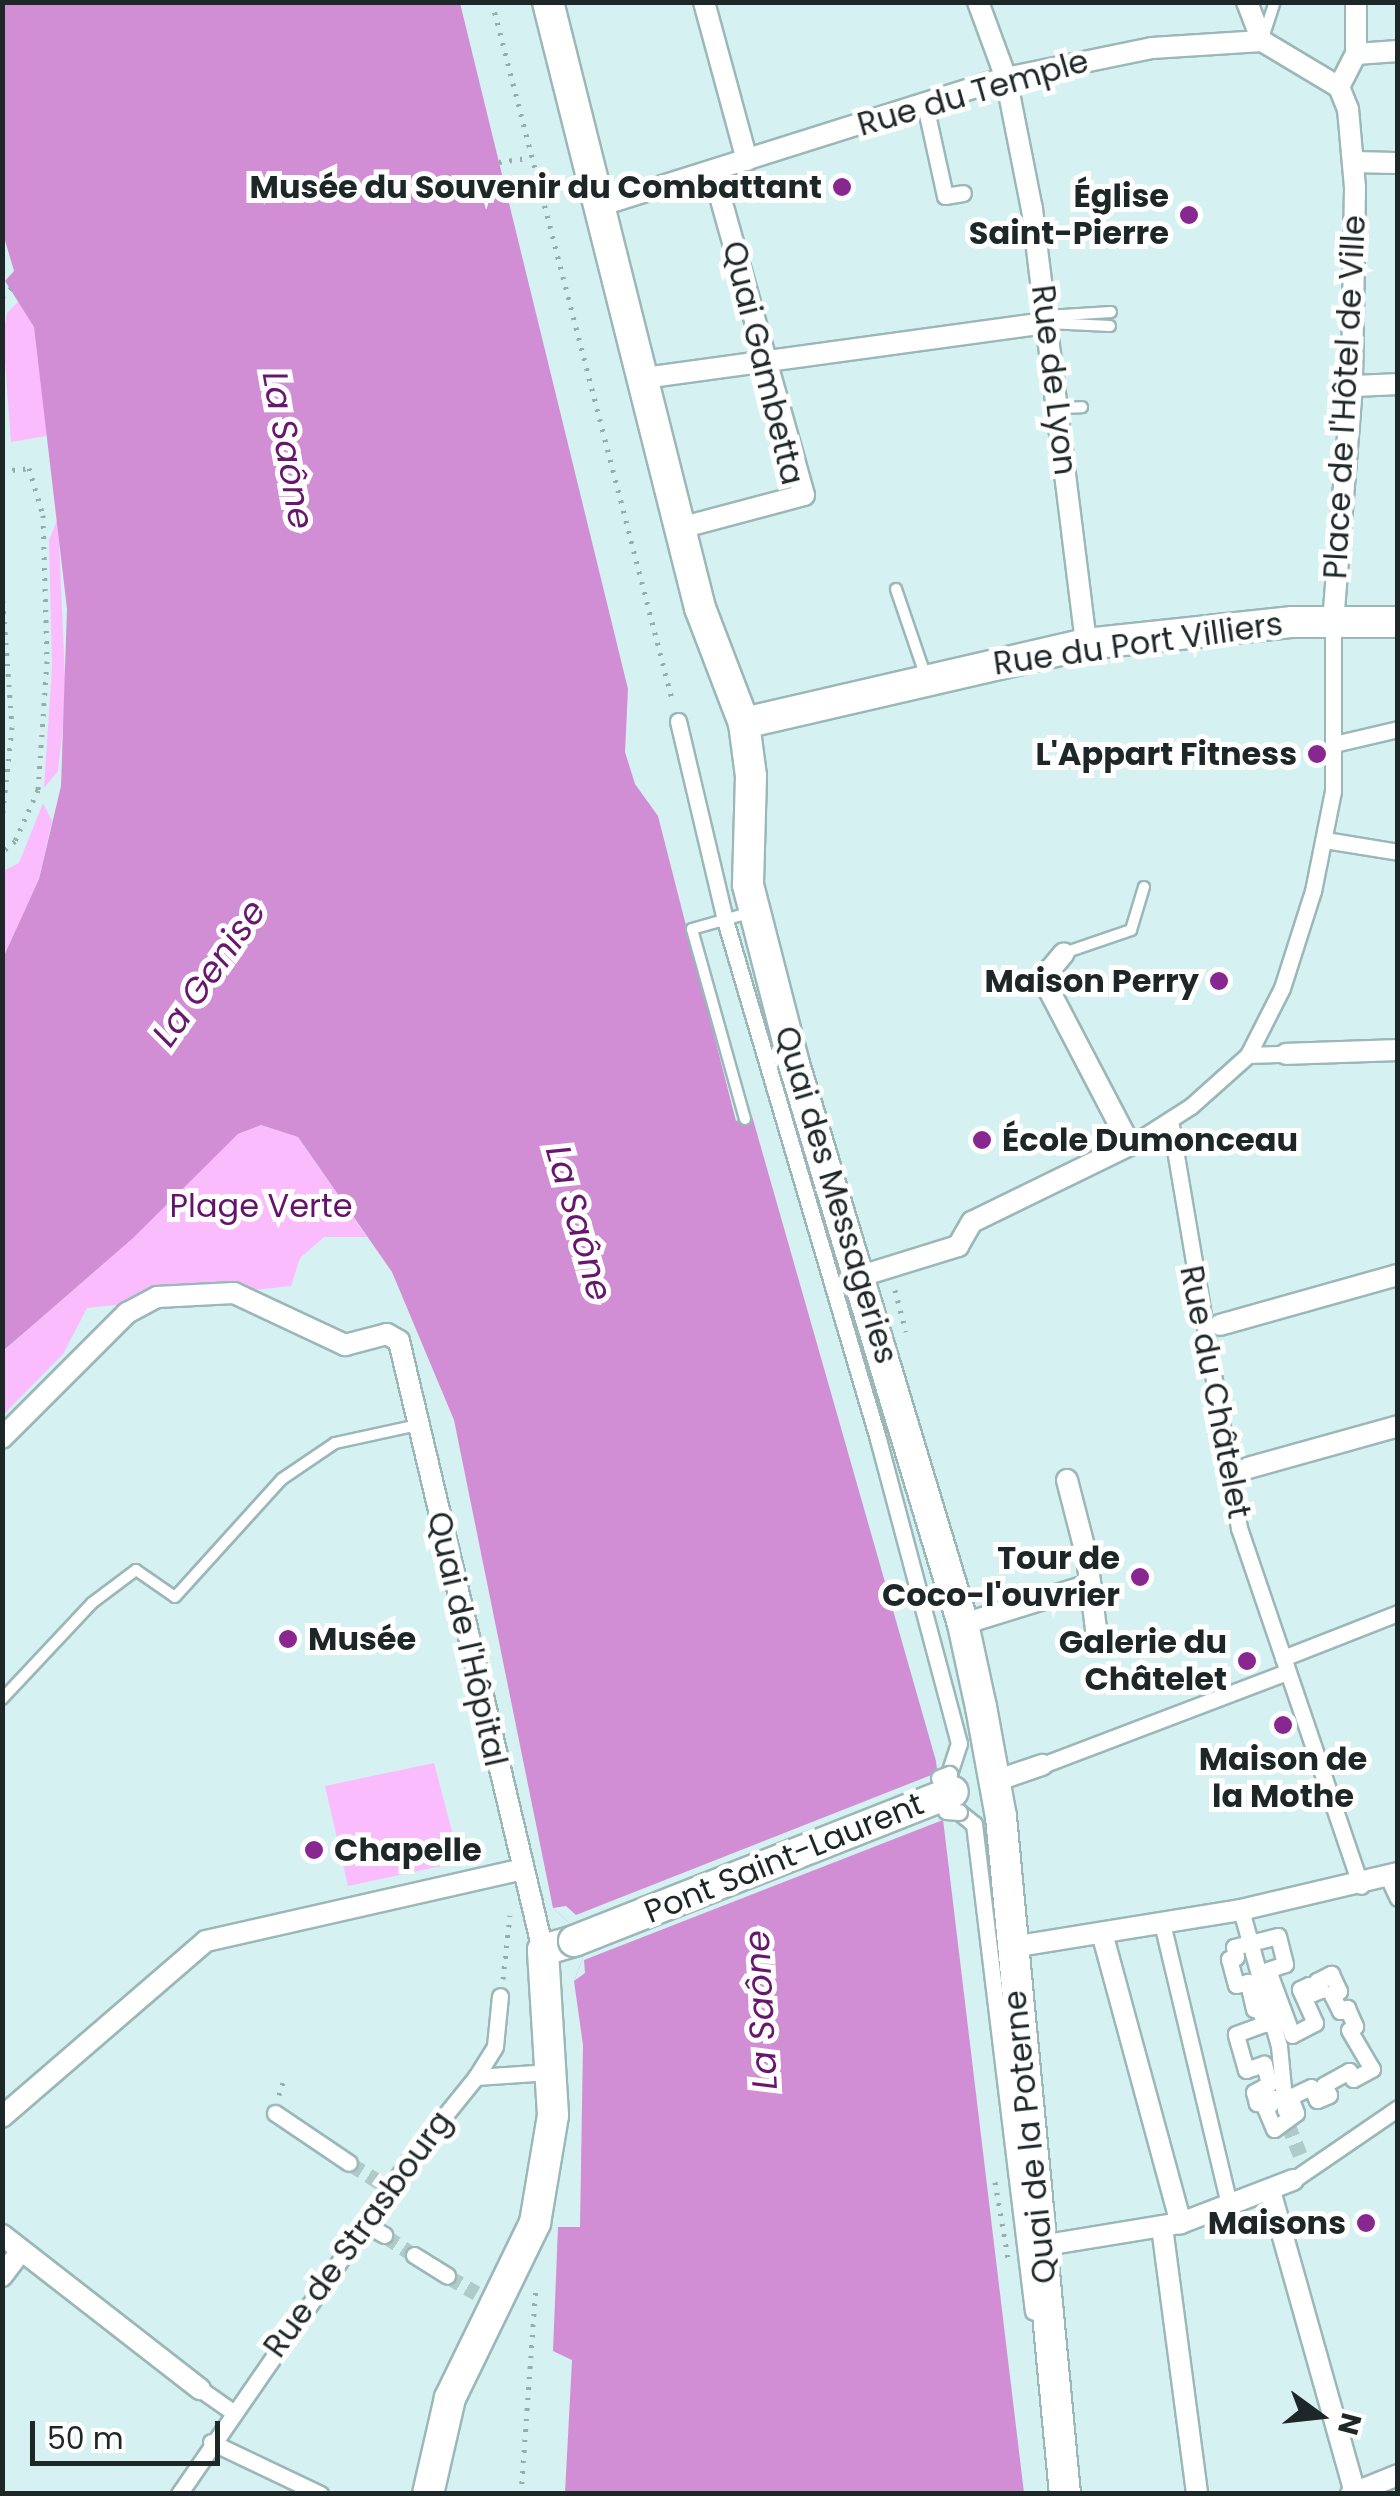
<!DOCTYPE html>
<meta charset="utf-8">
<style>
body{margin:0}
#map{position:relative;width:1400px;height:2496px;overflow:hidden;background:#d5f1f1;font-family:Poppins,sans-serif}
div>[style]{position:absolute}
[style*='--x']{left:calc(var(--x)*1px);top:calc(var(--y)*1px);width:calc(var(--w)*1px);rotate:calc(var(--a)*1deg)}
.green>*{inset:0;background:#fbbcfe}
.water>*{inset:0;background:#d28ed5}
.pier>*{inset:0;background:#d5f1f1}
.pedestrian-tunnel>*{height:15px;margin-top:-7.5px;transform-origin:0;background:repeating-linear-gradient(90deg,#b0c9c9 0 15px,transparent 0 23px)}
.path>*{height:5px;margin-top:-2.5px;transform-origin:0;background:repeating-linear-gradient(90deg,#97adad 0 2.5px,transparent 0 10.5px)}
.roads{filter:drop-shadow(2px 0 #9cb7b8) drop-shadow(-2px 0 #9cb7b8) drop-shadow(0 2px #9cb7b8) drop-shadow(0 -2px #9cb7b8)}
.service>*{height:10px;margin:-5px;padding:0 5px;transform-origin:5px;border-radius:5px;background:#fff}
.pedestrian>*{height:15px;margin:-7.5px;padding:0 7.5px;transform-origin:7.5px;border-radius:7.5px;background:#fff}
.minor>*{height:20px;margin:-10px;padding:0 10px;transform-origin:10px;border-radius:10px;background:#fff}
.secondary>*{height:30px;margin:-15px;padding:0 15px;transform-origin:15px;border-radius:15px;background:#fff}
.bridges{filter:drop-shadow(2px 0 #9cb7b8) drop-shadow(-2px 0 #9cb7b8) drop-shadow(0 2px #9cb7b8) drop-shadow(0 -2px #9cb7b8)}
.pedestrian-bridge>*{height:15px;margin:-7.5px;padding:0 7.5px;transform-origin:7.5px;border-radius:7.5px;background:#fff}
.secondary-bridge>*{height:30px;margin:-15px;padding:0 15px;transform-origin:15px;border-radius:15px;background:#fff}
.dots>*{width:28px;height:28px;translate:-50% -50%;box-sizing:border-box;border:5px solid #fff;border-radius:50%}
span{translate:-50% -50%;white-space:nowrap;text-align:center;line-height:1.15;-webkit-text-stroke:10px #fff;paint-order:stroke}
.street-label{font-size:32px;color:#1d2727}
.poi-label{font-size:32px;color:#1d2727;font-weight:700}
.right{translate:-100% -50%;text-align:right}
.left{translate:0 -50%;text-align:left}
.park-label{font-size:32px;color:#64126a}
.water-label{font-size:35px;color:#68176e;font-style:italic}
.frame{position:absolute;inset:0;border:5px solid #1d2727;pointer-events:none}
.north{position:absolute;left:1270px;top:2366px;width:100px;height:100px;-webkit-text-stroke:8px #fff;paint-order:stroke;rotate:105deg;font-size:28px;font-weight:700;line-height:40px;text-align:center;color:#1d2727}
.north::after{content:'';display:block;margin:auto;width:35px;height:45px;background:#1d2727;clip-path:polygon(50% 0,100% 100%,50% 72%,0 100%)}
.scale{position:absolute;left:30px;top:2421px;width:190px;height:45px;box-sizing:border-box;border:5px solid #1d2727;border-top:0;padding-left:12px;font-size:30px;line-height:35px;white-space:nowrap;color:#1d2727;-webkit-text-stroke:8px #fff;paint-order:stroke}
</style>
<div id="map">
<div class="green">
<i style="clip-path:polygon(21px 299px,34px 327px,50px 424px,46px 436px,11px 442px,3px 335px,7px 313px)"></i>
<i style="clip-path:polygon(58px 518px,66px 701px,58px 771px,44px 788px,52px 667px,49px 540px)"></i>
<i style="clip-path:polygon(43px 803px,52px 821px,39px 879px,3px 958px,3px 871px,19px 863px)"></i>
<i style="clip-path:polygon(261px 1125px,298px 1137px,367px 1237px,324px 1237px,300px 1258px,291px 1286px,87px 1308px,63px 1354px,3px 1415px,3px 1352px,238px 1134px)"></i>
<i style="clip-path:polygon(434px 1763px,460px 1862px,348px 1886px,325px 1786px)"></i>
</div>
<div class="water">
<i style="clip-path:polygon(3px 3px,460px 3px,628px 689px,625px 752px,635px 784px,658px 816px,736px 1121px,752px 1116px,936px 1761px,1024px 2493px,565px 2493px,572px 2360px,553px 2351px,558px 2227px,580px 2227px,583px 2045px,574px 1981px,583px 1958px,571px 1925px,553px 1908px,454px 1420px,392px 1272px,298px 1137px,261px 1125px,238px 1134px,133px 1238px,3px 1351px,3px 958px,39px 879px,61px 786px,67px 609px,34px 327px,5px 281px,14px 271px,2px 230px)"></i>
</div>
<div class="pier">
<i style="clip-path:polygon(941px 1760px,948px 1818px,584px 1960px,585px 1973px,574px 1981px,583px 1958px,571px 1925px,553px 1908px,566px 1906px,576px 1915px,939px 1772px)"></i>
</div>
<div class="pedestrian-tunnel">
<i style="--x:1287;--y:2122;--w:35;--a:68"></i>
<i style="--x:349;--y:2163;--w:38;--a:32"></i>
<i style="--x:384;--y:2235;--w:36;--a:34"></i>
<i style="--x:447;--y:2276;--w:34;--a:30"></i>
</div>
<div class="path">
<i style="--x:492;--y:2;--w:724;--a:75.52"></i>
<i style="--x:499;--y:162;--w:30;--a:-8"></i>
<i style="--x:2;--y:297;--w:13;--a:-45"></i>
<i style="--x:2;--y:471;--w:27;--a:-6"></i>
<i style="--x:29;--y:468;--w:49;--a:73.4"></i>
<i style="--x:43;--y:515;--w:146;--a:88.4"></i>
<i style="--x:47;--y:661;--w:129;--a:94"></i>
<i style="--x:38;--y:790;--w:56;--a:114.3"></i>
<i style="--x:15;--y:841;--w:17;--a:140"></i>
<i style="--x:2;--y:590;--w:137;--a:85.8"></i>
<i style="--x:12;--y:727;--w:95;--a:96.1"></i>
<i style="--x:895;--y:1290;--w:43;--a:75.3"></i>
<i style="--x:503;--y:1979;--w:64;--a:-83.8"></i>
<i style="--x:279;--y:2095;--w:16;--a:-72"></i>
<i style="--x:995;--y:2182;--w:77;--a:80.3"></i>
<i style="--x:521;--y:2494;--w:208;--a:-85.9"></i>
</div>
<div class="roads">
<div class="service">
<i style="--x:1264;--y:35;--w:35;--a:-72"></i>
<i style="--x:1047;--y:316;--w:64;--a:-3.6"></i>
<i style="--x:1048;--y:323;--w:62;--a:2.8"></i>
<i style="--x:1058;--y:408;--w:24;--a:-2"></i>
<i style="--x:896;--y:589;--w:93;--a:71.2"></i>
<i style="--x:1064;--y:953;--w:71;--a:-18.9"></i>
<i style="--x:1131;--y:930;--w:45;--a:-73.2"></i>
<i style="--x:745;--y:1119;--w:197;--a:-105.6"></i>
<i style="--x:692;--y:929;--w:62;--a:-15.8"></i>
<i style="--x:2;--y:1699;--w:132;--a:-46.8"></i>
<i style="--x:92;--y:1603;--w:55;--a:-36.9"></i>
<i style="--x:136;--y:1570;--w:47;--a:34.7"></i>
<i style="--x:175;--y:1597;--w:159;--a:-47.8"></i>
<i style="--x:282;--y:1479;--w:64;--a:-34.2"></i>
<i style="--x:335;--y:1443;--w:85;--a:-12.2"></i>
</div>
<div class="pedestrian">
<i style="--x:925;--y:105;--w:93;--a:77.6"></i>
<i style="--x:945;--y:196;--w:18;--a:-9"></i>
<i style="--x:678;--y:721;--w:204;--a:76.7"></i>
<i style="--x:725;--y:920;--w:541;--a:73.57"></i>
<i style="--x:878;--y:1439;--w:315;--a:75.1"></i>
<i style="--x:959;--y:1743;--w:33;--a:108"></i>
<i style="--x:1334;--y:744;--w:66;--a:-13.2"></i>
<i style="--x:1325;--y:840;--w:74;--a:9.3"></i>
<i style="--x:1248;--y:1055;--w:38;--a:-2"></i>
<i style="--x:1170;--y:1120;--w:414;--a:80.4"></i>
<i style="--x:1239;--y:1528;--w:378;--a:71.2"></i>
<i style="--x:1130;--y:1145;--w:72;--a:-32.6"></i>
<i style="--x:1191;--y:1106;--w:76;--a:-41.8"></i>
<i style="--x:1248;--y:1055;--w:75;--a:-63.1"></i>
<i style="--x:1282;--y:988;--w:102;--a:-72.3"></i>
<i style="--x:1313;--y:891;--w:102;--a:-78.7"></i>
<i style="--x:1333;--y:791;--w:171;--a:-90"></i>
<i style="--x:1283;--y:1658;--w:123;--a:-21.4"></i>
<i style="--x:1042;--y:1765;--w:262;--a:-20.8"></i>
<i style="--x:959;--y:1812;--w:19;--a:39"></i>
<i style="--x:974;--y:1824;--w:491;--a:83.1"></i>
<i style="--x:1388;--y:1877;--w:23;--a:65"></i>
<i style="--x:1241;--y:1910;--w:141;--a:74.4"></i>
<i style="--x:1279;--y:2046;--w:64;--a:84.6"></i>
<i style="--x:1162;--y:1923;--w:293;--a:76.6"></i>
<i style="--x:1278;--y:1936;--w:29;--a:76"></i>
<i style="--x:1285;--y:1964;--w:18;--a:161"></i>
<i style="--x:1268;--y:1970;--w:69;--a:69.7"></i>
<i style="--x:1292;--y:2035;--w:26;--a:-28"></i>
<i style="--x:1315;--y:2023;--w:37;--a:-114"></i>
<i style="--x:1300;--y:1989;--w:10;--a:-24"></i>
<i style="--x:1309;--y:1985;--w:9;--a:63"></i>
<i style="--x:1313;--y:1993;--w:9;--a:-21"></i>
<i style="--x:1321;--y:1990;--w:10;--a:-114"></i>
<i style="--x:1317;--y:1981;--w:16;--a:-27"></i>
<i style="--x:1331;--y:1974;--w:19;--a:65"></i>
<i style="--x:1339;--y:1991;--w:8;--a:150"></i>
<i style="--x:1332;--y:1995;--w:18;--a:63"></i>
<i style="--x:1340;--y:2011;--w:8;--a:-23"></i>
<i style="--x:1347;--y:2008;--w:20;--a:66"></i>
<i style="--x:1355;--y:2026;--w:7;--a:146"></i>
<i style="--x:1349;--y:2030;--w:45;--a:59.5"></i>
<i style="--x:1372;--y:2069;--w:21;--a:152"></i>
<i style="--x:1353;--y:2079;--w:9;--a:-117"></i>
<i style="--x:1349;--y:2071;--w:29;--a:151"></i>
<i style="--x:1324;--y:2085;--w:11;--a:63"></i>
<i style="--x:1329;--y:2095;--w:13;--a:157"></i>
<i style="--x:1317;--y:2100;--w:14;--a:-115"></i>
<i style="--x:1311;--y:2087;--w:23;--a:155"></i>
<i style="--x:1290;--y:2097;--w:17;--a:69"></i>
<i style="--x:1296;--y:2113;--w:27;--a:144"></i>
<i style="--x:1274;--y:2129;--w:21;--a:-113"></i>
<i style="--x:1266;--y:2110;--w:15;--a:-53"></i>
<i style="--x:1275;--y:2098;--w:19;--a:164"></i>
<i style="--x:1257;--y:2103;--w:11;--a:-105"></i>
<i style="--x:1254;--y:2092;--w:17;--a:-28"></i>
<i style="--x:1269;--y:2084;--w:21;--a:-104"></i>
<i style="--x:1264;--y:2064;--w:19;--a:162"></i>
<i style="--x:1246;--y:2070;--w:37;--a:-106"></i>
<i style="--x:1236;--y:2034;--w:30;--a:-20"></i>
<i style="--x:1264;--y:2024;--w:15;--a:-106"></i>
<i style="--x:1260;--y:2010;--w:6;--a:-171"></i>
<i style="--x:1254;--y:2009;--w:28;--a:-103"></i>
<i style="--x:1248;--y:1982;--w:12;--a:166"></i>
<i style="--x:1236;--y:1985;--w:27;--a:-105"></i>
<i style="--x:1229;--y:1959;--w:7;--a:-16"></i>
<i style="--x:1236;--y:1957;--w:10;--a:-101"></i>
<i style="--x:1234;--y:1947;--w:45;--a:-14"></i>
<i style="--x:476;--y:2077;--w:74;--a:-3.9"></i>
<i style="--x:275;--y:2113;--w:89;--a:34"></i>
<i style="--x:1293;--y:2180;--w:127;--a:-34.4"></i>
<i style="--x:367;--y:2225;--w:20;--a:30"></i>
<i style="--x:414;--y:2255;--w:39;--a:32"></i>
<i style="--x:200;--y:2389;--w:39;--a:35"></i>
<i style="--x:211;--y:2442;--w:121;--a:25.5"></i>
<i style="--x:179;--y:2494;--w:411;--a:-55.4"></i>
<i style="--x:412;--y:2156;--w:102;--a:-51"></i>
<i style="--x:476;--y:2077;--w:36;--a:-58"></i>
<i style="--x:495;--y:2046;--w:50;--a:-84.3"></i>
</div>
<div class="minor">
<i style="--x:704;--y:2;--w:164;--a:74.8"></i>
<i style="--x:978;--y:2;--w:81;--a:69.8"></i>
<i style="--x:1006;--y:78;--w:134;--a:78.8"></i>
<i style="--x:1032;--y:209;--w:438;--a:82.9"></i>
<i style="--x:1247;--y:2;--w:42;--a:69"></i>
<i style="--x:1262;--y:41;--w:90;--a:30.9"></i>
<i style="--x:1339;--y:87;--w:24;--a:68"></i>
<i style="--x:1348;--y:109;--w:79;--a:84.9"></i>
<i style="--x:1355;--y:188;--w:198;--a:90.9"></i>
<i style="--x:1352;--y:386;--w:235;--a:94.6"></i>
<i style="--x:1356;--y:54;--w:42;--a:-4.1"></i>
<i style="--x:1339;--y:87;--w:37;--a:-63"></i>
<i style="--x:1356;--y:54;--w:52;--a:-90"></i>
<i style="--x:1353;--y:162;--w:45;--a:1.3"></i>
<i style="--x:602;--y:205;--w:423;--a:-17.5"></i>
<i style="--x:1006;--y:78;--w:149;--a:-11.6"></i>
<i style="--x:1152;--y:48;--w:110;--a:-3.6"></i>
<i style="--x:644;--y:378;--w:408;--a:-7.8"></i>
<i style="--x:1352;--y:386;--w:46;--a:-2.5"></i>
<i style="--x:680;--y:528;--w:128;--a:-14.9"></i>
<i style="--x:804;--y:495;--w:337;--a:-105.7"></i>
<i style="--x:1286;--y:1054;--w:112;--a:-2"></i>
<i style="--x:861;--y:1276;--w:102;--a:-17.2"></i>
<i style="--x:958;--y:1246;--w:28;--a:-60"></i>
<i style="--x:972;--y:1222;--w:176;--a:-26"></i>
<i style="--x:1130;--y:1145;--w:179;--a:-117.6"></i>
<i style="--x:1047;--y:986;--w:15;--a:-82"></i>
<i style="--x:1049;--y:971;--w:23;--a:-50"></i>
<i style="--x:1220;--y:1325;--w:185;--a:-15.7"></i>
<i style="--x:2;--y:1438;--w:177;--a:-45"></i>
<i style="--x:127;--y:1313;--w:34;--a:-28"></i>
<i style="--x:157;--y:1297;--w:77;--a:-3"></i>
<i style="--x:234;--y:1293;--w:123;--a:25.1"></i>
<i style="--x:345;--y:1345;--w:43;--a:-14.7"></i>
<i style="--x:387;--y:1334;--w:14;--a:30"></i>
<i style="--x:399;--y:1341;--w:626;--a:76.7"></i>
<i style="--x:1248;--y:1468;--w:156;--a:-15.6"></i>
<i style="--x:1067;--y:1480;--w:81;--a:75.6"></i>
<i style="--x:1087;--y:1558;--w:88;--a:82.8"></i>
<i style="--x:963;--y:1624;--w:132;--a:-17.2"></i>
<i style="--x:995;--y:1781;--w:50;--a:-18.8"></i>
<i style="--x:1102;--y:1933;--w:301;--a:74.8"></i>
<i style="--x:1012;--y:1947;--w:232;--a:-9.2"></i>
<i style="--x:1241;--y:1910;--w:161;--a:-13.3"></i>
<i style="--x:2;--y:2117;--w:269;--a:-40.8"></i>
<i style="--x:206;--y:1941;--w:321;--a:-12.8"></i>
<i style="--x:1271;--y:2194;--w:310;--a:74.3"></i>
<i style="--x:1162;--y:2227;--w:269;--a:82.5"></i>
<i style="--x:2;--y:2235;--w:251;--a:37.9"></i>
<i style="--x:1040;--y:2246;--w:143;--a:-9.3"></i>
<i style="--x:1181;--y:2223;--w:120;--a:-21"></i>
<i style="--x:2;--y:2276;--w:31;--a:-53"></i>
<i style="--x:1351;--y:2494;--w:51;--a:-22"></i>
</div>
<div class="secondary">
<i style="--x:548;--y:2;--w:625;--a:75.92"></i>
<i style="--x:700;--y:608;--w:123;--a:69.1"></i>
<i style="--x:744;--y:723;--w:53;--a:82.5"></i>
<i style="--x:751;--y:776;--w:109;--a:91.6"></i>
<i style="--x:748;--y:885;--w:185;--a:75.6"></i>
<i style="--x:794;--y:1064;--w:585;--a:73.21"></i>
<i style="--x:963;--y:1624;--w:85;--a:77.8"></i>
<i style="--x:981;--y:1707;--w:112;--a:79.7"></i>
<i style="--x:1001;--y:1817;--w:680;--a:84.6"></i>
<i style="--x:744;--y:723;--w:351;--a:-13"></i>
<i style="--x:1086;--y:644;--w:208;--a:-6.1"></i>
<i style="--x:1293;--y:622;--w:105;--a:0"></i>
<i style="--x:428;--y:2494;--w:98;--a:-77.1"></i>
<i style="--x:450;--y:2398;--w:195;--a:-64.1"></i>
<i style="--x:535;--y:2223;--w:109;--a:-80.5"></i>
<i style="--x:553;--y:2115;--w:165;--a:-93.5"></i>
<i style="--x:543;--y:1950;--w:32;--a:-16"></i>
</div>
</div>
<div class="bridges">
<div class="pedestrian-bridge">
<i style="--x:939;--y:1778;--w:11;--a:-22"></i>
<i style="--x:946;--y:1811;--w:13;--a:4"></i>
</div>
<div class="secondary-bridge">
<i style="--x:574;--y:1941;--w:407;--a:-21.5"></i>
</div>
</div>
<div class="dots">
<i style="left:842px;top:187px;background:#892790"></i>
<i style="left:1189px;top:215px;background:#892790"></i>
<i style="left:1317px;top:754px;background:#892790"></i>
<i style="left:1219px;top:981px;background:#892790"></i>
<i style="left:982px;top:1140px;background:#892790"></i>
<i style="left:1140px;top:1577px;background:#892790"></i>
<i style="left:288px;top:1639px;background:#892790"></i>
<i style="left:1247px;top:1661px;background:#892790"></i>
<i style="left:1283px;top:1725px;background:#892790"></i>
<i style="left:314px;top:1850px;background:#892790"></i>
<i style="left:1366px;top:2223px;background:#892790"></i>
</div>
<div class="street-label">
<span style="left:973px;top:93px;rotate:-16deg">Rue du Temple</span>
<span style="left:763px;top:363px;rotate:76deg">Quai Gambetta</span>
<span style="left:1054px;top:380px;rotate:83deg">Rue de Lyon</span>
<span style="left:1345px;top:397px;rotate:-87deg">Place de l'Hôtel de Ville</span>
<span style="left:1138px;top:644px;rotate:-8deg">Rue du Port Villiers</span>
<span style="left:836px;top:1195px;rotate:73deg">Quai des Messageries</span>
<span style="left:1215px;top:1392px;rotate:79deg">Rue du Châtelet</span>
<span style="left:467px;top:1639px;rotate:77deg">Quai de l'Hôpital</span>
<span style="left:784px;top:1858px;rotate:-22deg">Pont Saint-Laurent</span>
<span style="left:1030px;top:2137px;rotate:-96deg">Quai de la Poterne</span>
<span style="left:358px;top:2234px;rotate:-54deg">Rue de Strasbourg</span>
</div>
<div class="poi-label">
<span class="right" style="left:822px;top:187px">Musée du Souvenir du Combattant</span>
<span class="right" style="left:1169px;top:215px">Église<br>Saint-Pierre</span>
<span class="right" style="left:1297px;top:754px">L'Appart Fitness</span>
<span class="right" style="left:1199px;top:981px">Maison Perry</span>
<span class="left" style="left:1002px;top:1140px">École Dumonceau</span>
<span class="right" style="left:1120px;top:1577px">Tour de<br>Coco-l'ouvrier</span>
<span class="left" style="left:308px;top:1639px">Musée</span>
<span class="right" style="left:1227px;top:1661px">Galerie du<br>Châtelet</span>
<span style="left:1283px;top:1778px">Maison de<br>la Mothe</span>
<span class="left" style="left:334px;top:1850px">Chapelle</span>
<span class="right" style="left:1346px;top:2223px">Maisons</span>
</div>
<div class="park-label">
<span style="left:261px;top:1206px">Plage Verte</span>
</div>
<div class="water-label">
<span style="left:288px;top:450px;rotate:80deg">La Saône</span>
<span style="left:209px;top:973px;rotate:-55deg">La Genise</span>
<span style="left:579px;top:1223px;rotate:74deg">La Saône</span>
<span style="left:761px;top:2010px;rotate:-93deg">La Saône</span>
</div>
<div class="frame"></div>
<div class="north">N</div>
<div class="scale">50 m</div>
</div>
